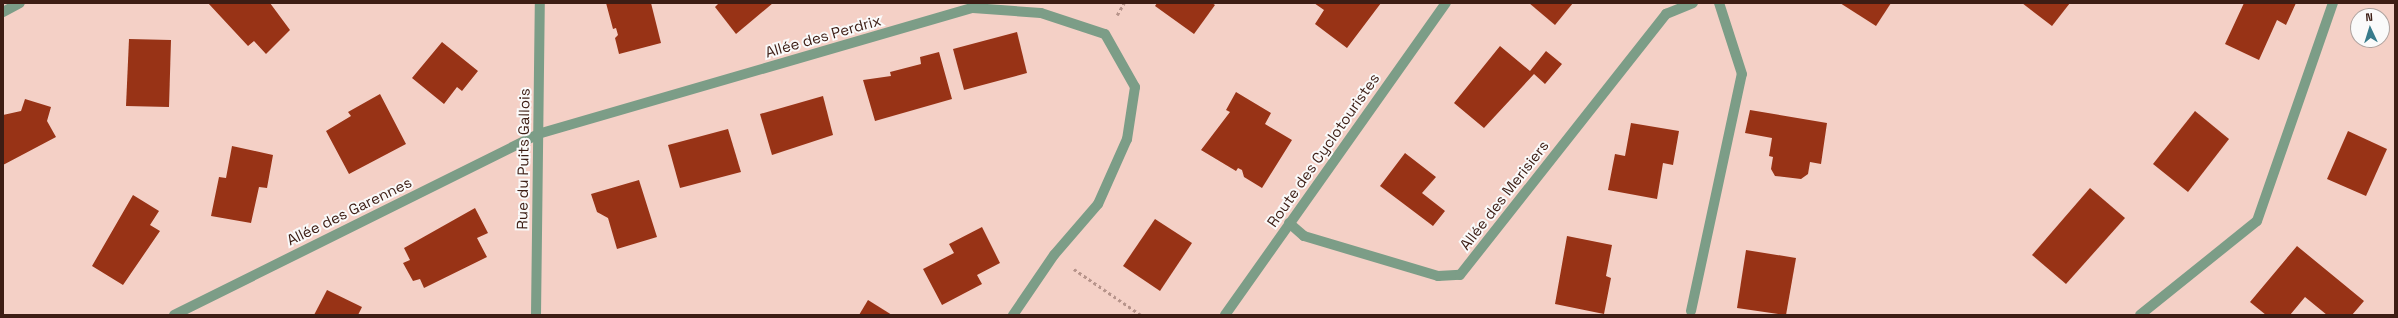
<!DOCTYPE html>
<meta charset="utf-8">
<style>
body{margin:0}
#map{position:relative;width:2398px;height:318px;overflow:hidden;background:#f4d0c6;font-family:"Space Grotesk",sans-serif}
div>[style]{position:absolute}
[style*='--x']{left:calc(var(--x)*1px);top:calc(var(--y)*1px);width:calc(var(--w)*1px);rotate:calc(var(--a)*1deg)}
.building>*{inset:0;background:#983316}
.path>*{height:2.5px;margin-top:-1.25px;transform-origin:0;background:repeating-linear-gradient(90deg,#b7948b 0 3px,transparent 0 6px)}
.minor>*{height:10px;margin:-5px;padding:0 5px;transform-origin:5px;border-radius:5px;background:#7c9d87}
span{translate:-50% -50%;white-space:nowrap;text-align:center;line-height:1.15;-webkit-text-stroke:4px #fafafa;paint-order:stroke}
.street-label{font-size:15px;color:#3d1d14}
.frame{position:absolute;inset:0;border:4px solid #3d1d14;pointer-events:none}
.north{position:absolute;left:2350px;top:8px;width:40px;height:40px;box-sizing:border-box;background:#fafafa;border:1px solid #aea29e;border-radius:50%;rotate:356deg;font-size:11px;font-weight:700;line-height:16px;text-align:center;color:#3d1d14}
.north::after{content:'';display:block;margin:auto;width:14px;height:18px;background:#387b8b;clip-path:polygon(50% 0,100% 100%,50% 72%,0 100%)}
</style>
<div id="map">
<div class="building">
<i style="clip-path:polygon(208px 3px,270px 3px,290px 30px,266px 54px,254px 41px,248px 46px)"></i>
<i style="clip-path:polygon(606px 3px,651px 3px,661px 43px,619px 54px,615px 38px,618px 35px,616px 28px,613px 29px)"></i>
<i style="clip-path:polygon(719px 3px,773px 3px,736px 34px,715px 7px)"></i>
<i style="clip-path:polygon(1157px 3px,1212px 3px,1215px 5px,1194px 34px,1155px 6px)"></i>
<i style="clip-path:polygon(1314px 3px,1381px 3px,1347px 48px,1315px 24px,1324px 10px)"></i>
<i style="clip-path:polygon(1529px 3px,1573px 3px,1555px 25px)"></i>
<i style="clip-path:polygon(1840px 3px,1891px 3px,1876px 26px)"></i>
<i style="clip-path:polygon(2022px 3px,2070px 3px,2052px 26px)"></i>
<i style="clip-path:polygon(2244px 3px,2296px 3px,2286px 25px,2277px 20px,2259px 60px,2225px 44px)"></i>
<i style="clip-path:polygon(1017px 32px,1027px 73px,964px 90px,953px 49px)"></i>
<i style="clip-path:polygon(129px 39px,171px 40px,169px 107px,126px 106px)"></i>
<i style="clip-path:polygon(442px 42px,478px 71px,462px 91px,457px 87px,444px 104px,412px 78px)"></i>
<i style="clip-path:polygon(1500px 46px,1530px 71px,1546px 51px,1562px 64px,1545px 84px,1534px 74px,1484px 128px,1454px 103px)"></i>
<i style="clip-path:polygon(939px 52px,952px 99px,875px 121px,863px 80px,891px 76px,890px 72px,921px 64px,920px 57px)"></i>
<i style="clip-path:polygon(1236px 92px,1271px 113px,1265px 124px,1292px 140px,1262px 188px,1244px 177px,1242px 170px,1238px 168px,1236px 171px,1201px 150px,1230px 112px,1226px 110px)"></i>
<i style="clip-path:polygon(380px 94px,406px 144px,349px 174px,326px 131px,351px 116px,348px 112px)"></i>
<i style="clip-path:polygon(823px 96px,833px 135px,772px 155px,760px 114px)"></i>
<i style="clip-path:polygon(25px 99px,51px 107px,47px 121px,56px 137px,3px 165px,3px 115px,21px 111px)"></i>
<i style="clip-path:polygon(1750px 110px,1827px 123px,1821px 164px,1810px 162px,1808px 174px,1801px 179px,1775px 176px,1771px 169px,1773px 157px,1769px 156px,1772px 138px,1745px 133px)"></i>
<i style="clip-path:polygon(2195px 111px,2229px 139px,2188px 192px,2153px 164px)"></i>
<i style="clip-path:polygon(1631px 123px,1679px 131px,1673px 165px,1663px 163px,1657px 199px,1608px 190px,1615px 154px,1625px 156px)"></i>
<i style="clip-path:polygon(728px 129px,741px 172px,680px 188px,668px 145px)"></i>
<i style="clip-path:polygon(2348px 131px,2387px 149px,2366px 196px,2327px 179px)"></i>
<i style="clip-path:polygon(232px 146px,273px 155px,267px 188px,259px 187px,251px 223px,211px 216px,219px 177px,226px 178px)"></i>
<i style="clip-path:polygon(1405px 153px,1436px 177px,1422px 193px,1445px 211px,1433px 226px,1380px 186px)"></i>
<i style="clip-path:polygon(639px 180px,657px 237px,617px 249px,608px 218px,597px 212px,591px 194px)"></i>
<i style="clip-path:polygon(2090px 188px,2125px 218px,2066px 284px,2032px 255px)"></i>
<i style="clip-path:polygon(133px 195px,159px 211px,150px 225px,160px 231px,123px 285px,92px 266px)"></i>
<i style="clip-path:polygon(475px 208px,488px 233px,477px 238px,487px 257px,424px 288px,420px 279px,413px 281px,403px 263px,410px 260px,404px 248px)"></i>
<i style="clip-path:polygon(1155px 219px,1192px 243px,1160px 291px,1123px 266px)"></i>
<i style="clip-path:polygon(982px 227px,1000px 263px,977px 275px,982px 284px,942px 305px,923px 269px,954px 253px,949px 244px)"></i>
<i style="clip-path:polygon(1567px 236px,1612px 245px,1606px 276px,1611px 278px,1604px 314px,1555px 304px)"></i>
<i style="clip-path:polygon(2297px 246px,2364px 301px,2352px 315px,2327px 315px,2305px 297px,2290px 315px,2266px 315px,2250px 302px)"></i>
<i style="clip-path:polygon(1746px 250px,1796px 258px,1786px 315px,1737px 308px)"></i>
<i style="clip-path:polygon(327px 290px,362px 307px,358px 315px,314px 315px)"></i>
<i style="clip-path:polygon(868px 300px,892px 315px,859px 315px)"></i>
</div>
<div class="path">
<i style="--x:1117;--y:15;--w:14;--a:-60"></i>
<i style="--x:1074;--y:269;--w:81;--a:34.5"></i>
</div>
<div class="minor">
<i style="--x:3;--y:12;--w:19;--a:-28"></i>
<i style="--x:1289;--y:223;--w:20;--a:41"></i>
<i style="--x:1304;--y:236;--w:140;--a:16.6"></i>
<i style="--x:1438;--y:276;--w:22;--a:-3"></i>
<i style="--x:1460;--y:275;--w:333;--a:-51.7"></i>
<i style="--x:1666;--y:14;--w:29;--a:-22"></i>
<i style="--x:1691;--y:311;--w:242;--a:-77.9"></i>
<i style="--x:1742;--y:74;--w:75;--a:-107.9"></i>
<i style="--x:174;--y:315;--w:407;--a:-26.4"></i>
<i style="--x:538;--y:134;--w:453;--a:-16.2"></i>
<i style="--x:973;--y:8;--w:68;--a:4.2"></i>
<i style="--x:1041;--y:13;--w:67;--a:18.2"></i>
<i style="--x:1105;--y:34;--w:61;--a:60.5"></i>
<i style="--x:1135;--y:87;--w:53;--a:98.7"></i>
<i style="--x:1127;--y:139;--w:71;--a:114"></i>
<i style="--x:1098;--y:204;--w:67;--a:130.8"></i>
<i style="--x:1054;--y:255;--w:73;--a:124.3"></i>
<i style="--x:536;--y:315;--w:312;--a:-89.3"></i>
<i style="--x:1225;--y:315;--w:382;--a:-54.7"></i>
<i style="--x:2140;--y:315;--w:150;--a:-38.8"></i>
<i style="--x:2257;--y:221;--w:231;--a:-70.8"></i>
</div>
<div class="street-label">
<span style="left:823px;top:36px;rotate:-16deg">Allée des Perdrix</span>
<span style="left:1323px;top:150px;rotate:-55deg">Route des Cyclotouristes</span>
<span style="left:523px;top:159px;rotate:-89deg">Rue du Puits Gallois</span>
<span style="left:1504px;top:195px;rotate:-52deg">Allée des Merisiers</span>
<span style="left:349px;top:211px;rotate:-26deg">Allée des Garennes</span>
</div>
<div class="frame"></div>
<div class="north">N</div>
</div>
